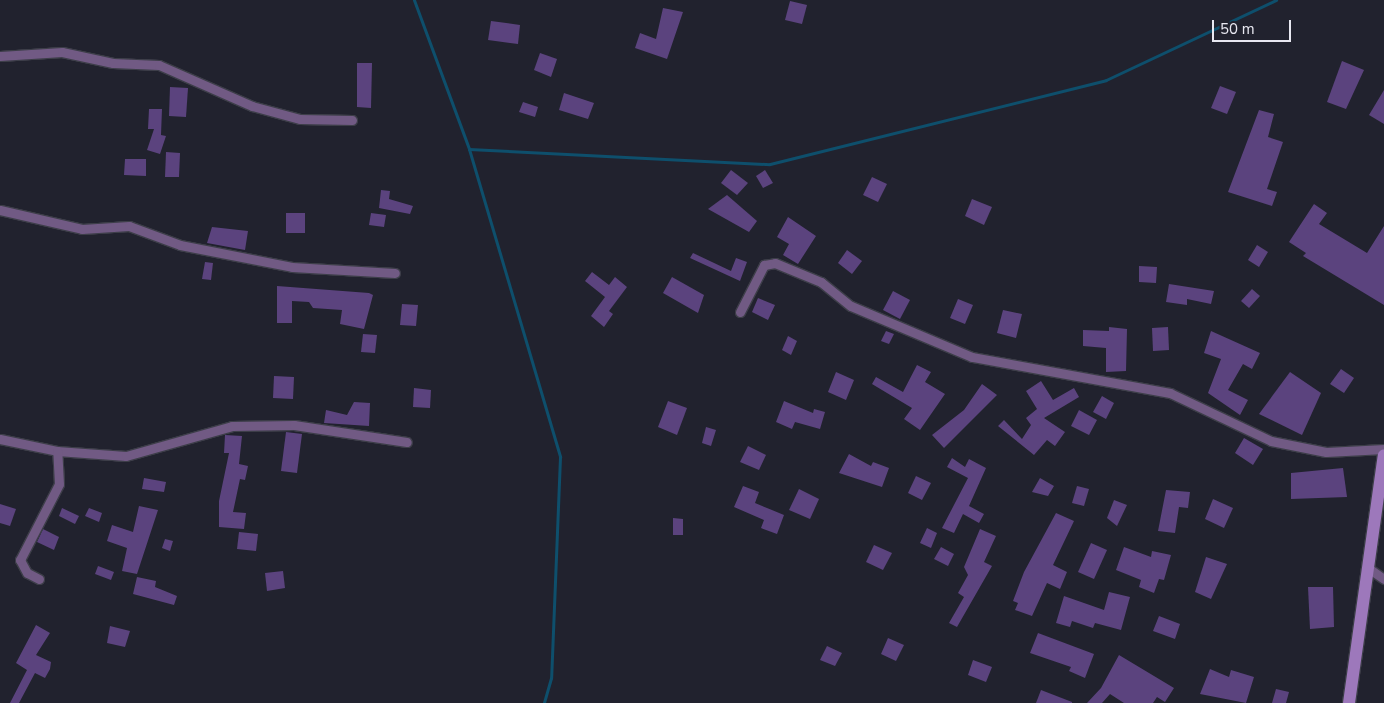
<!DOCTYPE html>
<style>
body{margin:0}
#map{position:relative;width:1384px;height:703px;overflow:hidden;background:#21222e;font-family:"Nunito Sans",sans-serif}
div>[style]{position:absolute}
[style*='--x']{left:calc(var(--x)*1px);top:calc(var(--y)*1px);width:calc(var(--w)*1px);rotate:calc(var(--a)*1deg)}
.stream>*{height:3px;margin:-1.5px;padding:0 1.5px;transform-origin:1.5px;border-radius:1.5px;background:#0e4f6c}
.building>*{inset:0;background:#5b437e}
.roads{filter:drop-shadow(1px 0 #3d3e49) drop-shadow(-1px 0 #3d3e49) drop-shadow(0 1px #3d3e49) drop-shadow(0 -1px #3d3e49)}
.street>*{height:9px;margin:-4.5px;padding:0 4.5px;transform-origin:4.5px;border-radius:4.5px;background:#715a84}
.secondary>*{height:12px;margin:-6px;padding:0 6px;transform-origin:6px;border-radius:6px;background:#9d78bb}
span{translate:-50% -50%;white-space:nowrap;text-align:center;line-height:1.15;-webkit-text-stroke:4.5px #21222e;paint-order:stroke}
.scale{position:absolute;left:1212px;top:20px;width:79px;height:22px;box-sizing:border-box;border:2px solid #e8e8f1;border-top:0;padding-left:6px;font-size:15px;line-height:18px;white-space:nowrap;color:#e8e8f1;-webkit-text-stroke:4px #21222e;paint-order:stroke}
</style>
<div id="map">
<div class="stream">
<i style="--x:414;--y:0;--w:159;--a:69.7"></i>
<i style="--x:469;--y:149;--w:321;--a:73.5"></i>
<i style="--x:560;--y:457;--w:221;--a:92.3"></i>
<i style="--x:551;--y:678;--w:26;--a:106"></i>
<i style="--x:469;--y:149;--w:301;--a:2.9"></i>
<i style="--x:770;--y:164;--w:346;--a:-14"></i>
<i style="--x:1106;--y:80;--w:188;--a:-25.2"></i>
</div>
<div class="building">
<i style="clip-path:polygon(790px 1px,807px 5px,802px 24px,785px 20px)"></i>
<i style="clip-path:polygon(663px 8px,683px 12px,667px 59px,635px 48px,640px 33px,656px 39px)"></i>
<i style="clip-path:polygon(491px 21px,520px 25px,518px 44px,488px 40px)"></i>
<i style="clip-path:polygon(540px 53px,557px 59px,551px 77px,534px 70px)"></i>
<i style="clip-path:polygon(1342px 61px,1364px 70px,1346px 109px,1327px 102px)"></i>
<i style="clip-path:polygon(357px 63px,372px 63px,371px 108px,357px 107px)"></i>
<i style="clip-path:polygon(1220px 86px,1236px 92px,1227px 114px,1211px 108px)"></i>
<i style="clip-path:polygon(170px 87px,188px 88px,186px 117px,169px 116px)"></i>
<i style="clip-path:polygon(1384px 90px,1384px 124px,1369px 115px)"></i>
<i style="clip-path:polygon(564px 93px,594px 103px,588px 119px,559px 110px)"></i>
<i style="clip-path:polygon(523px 102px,538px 107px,535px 117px,519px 112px)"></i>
<i style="clip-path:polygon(149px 109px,162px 109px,161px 135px,166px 136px,160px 154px,147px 150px,154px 129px,148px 129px)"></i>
<i style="clip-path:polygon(1259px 110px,1274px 114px,1268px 137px,1283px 142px,1267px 189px,1277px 192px,1272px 206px,1228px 192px)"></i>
<i style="clip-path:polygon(166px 152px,180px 153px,179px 177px,165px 177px)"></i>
<i style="clip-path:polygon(125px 159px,146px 159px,146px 176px,124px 175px)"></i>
<i style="clip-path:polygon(731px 170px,748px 183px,737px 195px,721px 183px)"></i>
<i style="clip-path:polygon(765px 170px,773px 183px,763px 188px,756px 176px)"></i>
<i style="clip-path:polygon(872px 177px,887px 184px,878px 202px,863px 195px)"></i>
<i style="clip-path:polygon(381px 190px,390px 191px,389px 199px,413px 206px,410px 214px,379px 208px)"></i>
<i style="clip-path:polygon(727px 195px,757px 221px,749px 232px,708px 209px)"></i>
<i style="clip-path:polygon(972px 199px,992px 207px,984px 225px,965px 216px)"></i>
<i style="clip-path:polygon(1314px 204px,1327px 213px,1319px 224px,1367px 253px,1384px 226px,1384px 305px,1303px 256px,1306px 253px,1289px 242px)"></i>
<i style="clip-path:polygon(286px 213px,305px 213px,305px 233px,286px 233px)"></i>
<i style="clip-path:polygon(371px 213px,386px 215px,384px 227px,369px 225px)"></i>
<i style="clip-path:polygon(788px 217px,816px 236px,798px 264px,783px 255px,789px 244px,777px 237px)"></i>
<i style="clip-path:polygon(212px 227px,248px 231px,245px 250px,207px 243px)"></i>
<i style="clip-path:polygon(1257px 245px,1268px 252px,1259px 267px,1248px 260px)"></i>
<i style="clip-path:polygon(847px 250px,862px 261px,852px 274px,838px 263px)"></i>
<i style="clip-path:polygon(693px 253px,731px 271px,736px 258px,747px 262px,740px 281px,690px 258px)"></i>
<i style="clip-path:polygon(205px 262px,213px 263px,211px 280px,202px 279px)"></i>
<i style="clip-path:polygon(1139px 266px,1157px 267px,1156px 283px,1139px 282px)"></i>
<i style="clip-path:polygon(592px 272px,609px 285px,615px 277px,627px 287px,609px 311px,613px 314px,604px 327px,591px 316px,605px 297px,585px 281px)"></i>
<i style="clip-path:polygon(672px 277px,704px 295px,698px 313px,663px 293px)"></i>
<i style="clip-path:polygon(1169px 284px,1214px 291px,1211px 304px,1187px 299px,1187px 305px,1166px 302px)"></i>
<i style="clip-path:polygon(277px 286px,369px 293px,373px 295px,364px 329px,340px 324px,342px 310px,313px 308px,309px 302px,292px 301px,292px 323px,277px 323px)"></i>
<i style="clip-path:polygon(1252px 289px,1260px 296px,1249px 308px,1241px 301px)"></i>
<i style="clip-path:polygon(893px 291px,910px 300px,900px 319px,883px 310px)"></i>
<i style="clip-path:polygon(758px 298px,775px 305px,768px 320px,752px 312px)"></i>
<i style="clip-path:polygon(958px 299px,973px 305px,965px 324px,950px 318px)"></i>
<i style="clip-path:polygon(402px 304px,418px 305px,416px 326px,400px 325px)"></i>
<i style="clip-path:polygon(1003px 310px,1022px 314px,1016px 338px,997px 333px)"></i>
<i style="clip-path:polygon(1109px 327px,1127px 329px,1126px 371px,1106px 372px,1106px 348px,1083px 346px,1083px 330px,1109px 331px)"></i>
<i style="clip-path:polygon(1168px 327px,1169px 350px,1153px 351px,1152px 328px)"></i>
<i style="clip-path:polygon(886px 331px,894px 334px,889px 344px,881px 341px)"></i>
<i style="clip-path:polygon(1211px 331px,1260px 353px,1252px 369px,1243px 364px,1228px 390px,1248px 400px,1240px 415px,1208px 393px,1221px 359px,1204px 353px)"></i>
<i style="clip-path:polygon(363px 334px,377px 335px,375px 353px,361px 352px)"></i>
<i style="clip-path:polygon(788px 336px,797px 341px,791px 355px,782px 350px)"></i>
<i style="clip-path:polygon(917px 365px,931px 372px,925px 382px,945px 394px,920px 430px,904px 419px,912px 408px,872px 384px,876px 377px,903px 392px)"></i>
<i style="clip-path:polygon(1341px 369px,1354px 378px,1344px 393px,1330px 384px)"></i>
<i style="clip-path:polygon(836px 372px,854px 380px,846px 400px,828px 392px)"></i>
<i style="clip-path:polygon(1290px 372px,1321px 393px,1302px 435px,1259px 414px)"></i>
<i style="clip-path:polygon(274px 376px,294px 377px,293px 399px,273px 398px)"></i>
<i style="clip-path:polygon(1041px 381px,1053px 400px,1074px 388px,1079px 397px,1044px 418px,1065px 432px,1055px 446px,1047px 440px,1034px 455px,998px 426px,1004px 420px,1022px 439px,1031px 425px,1026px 418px,1037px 409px,1026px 391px)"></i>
<i style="clip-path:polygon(982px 384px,997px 395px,944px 448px,932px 435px,964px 410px)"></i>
<i style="clip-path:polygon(414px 388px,431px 390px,430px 408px,413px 407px)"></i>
<i style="clip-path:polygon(1102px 396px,1114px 403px,1106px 419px,1093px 412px)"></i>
<i style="clip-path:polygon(668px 401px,687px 408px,677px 435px,658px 427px)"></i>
<i style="clip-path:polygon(784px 401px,813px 413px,814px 409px,825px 412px,820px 429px,795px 422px,792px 429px,776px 422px)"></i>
<i style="clip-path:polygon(354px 402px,370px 403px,369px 426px,324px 423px,326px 410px,347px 415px)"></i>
<i style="clip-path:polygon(1079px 410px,1097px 420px,1089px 435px,1071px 426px)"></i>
<i style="clip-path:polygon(706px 427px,716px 430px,711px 446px,702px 443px)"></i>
<i style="clip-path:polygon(286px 432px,302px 434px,297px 473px,281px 471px)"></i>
<i style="clip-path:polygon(225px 435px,242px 436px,239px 464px,248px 466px,245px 480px,240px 479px,233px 512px,246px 513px,244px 529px,219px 527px,219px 501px,229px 453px,224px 453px)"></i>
<i style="clip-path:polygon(1244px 438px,1263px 449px,1253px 465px,1235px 453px)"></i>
<i style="clip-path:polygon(748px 446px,766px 455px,759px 470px,740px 462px)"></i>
<i style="clip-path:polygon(849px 454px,871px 466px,873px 462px,889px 468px,882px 487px,839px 473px)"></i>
<i style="clip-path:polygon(952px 458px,965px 467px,969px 459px,986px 468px,969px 506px,984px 514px,979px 523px,963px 514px,954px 533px,942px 528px,968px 478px,947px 467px)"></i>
<i style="clip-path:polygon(1343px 468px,1347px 497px,1291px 499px,1291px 473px)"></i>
<i style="clip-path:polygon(916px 476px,931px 483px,922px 500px,908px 493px)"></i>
<i style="clip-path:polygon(144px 478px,166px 482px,164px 492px,142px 489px)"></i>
<i style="clip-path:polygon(1040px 478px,1054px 486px,1048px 496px,1032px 492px)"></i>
<i style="clip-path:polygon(743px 486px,759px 492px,755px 503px,784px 515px,777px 534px,761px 528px,764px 520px,734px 507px)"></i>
<i style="clip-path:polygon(1077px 486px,1089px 489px,1084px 506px,1072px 503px)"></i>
<i style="clip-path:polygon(799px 489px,819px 499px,810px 519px,789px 510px)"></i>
<i style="clip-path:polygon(1166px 490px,1190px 492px,1188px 508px,1179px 507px,1175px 533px,1158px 531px)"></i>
<i style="clip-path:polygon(1213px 499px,1233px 508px,1224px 528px,1205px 519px)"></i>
<i style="clip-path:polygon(1114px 500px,1127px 505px,1117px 526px,1107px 518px)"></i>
<i style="clip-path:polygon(0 504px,16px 509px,10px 526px,0 523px)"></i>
<i style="clip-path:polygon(139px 506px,158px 510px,137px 574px,122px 571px,127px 548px,107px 541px,112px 525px,133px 532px)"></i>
<i style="clip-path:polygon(62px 508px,79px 516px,75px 524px,59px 516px)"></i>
<i style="clip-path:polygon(89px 508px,102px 513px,99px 522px,85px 516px)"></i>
<i style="clip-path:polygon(1056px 513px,1074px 521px,1053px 565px,1067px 572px,1060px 589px,1047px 583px,1032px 616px,1015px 610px,1018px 603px,1013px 601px,1024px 572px)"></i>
<i style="clip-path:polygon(673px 518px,683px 519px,683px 535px,673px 535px)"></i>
<i style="clip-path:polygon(927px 528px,937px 533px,931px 548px,920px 543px)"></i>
<i style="clip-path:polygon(43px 529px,59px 537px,54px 550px,37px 542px)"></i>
<i style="clip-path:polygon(980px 529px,996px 536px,984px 562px,992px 566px,957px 627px,949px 623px,964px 597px,958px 593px,968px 575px,964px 567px)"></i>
<i style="clip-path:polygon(239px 532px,258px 534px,256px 551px,237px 549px)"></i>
<i style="clip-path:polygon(165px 539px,173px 541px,170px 551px,162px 548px)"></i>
<i style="clip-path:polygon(1091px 543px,1107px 550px,1094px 579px,1078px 572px)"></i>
<i style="clip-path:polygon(874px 545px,892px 553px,883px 570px,866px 562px)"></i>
<i style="clip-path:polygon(941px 547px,954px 554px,948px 566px,934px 559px)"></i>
<i style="clip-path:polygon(1124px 547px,1151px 557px,1152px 551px,1171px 555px,1164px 580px,1159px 579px,1154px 593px,1139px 587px,1141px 580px,1116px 570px)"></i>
<i style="clip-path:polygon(1206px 557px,1227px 564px,1211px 599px,1195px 592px)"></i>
<i style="clip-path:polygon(98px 566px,114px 572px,111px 580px,95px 574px)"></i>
<i style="clip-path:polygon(283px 571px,285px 588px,267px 591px,265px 573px)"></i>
<i style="clip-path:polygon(137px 577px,156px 581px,155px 587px,177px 596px,174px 605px,133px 594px)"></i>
<i style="clip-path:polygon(1308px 587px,1333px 587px,1334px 627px,1310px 629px)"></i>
<i style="clip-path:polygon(1109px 592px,1130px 597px,1121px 630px,1095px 623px,1093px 628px,1072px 621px,1070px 627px,1056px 623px,1064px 596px,1104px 610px)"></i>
<i style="clip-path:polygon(1159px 616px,1180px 624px,1175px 639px,1153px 631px)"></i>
<i style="clip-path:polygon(36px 625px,50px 633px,36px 655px,51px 662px,50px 669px,45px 678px,35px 673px,19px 703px,10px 703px,27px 670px,16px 663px)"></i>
<i style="clip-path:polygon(110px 626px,130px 631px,125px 647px,107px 643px)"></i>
<i style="clip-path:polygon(1038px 633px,1094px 654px,1085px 678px,1069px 671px,1071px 667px,1030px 653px)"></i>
<i style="clip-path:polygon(888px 638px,904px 645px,896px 661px,881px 654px)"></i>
<i style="clip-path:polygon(827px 646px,842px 653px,835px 666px,820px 660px)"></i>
<i style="clip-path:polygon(1119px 655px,1174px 688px,1165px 702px,1157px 697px,1153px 703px,1124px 703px,1110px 694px,1102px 703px,1087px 703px,1101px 688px)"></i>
<i style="clip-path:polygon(973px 660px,992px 667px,986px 682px,968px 675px)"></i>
<i style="clip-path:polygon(1210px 669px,1229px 677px,1231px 670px,1254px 677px,1246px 703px,1200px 694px)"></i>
<i style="clip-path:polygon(1276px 689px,1289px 692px,1286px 703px,1272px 703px)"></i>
<i style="clip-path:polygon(1041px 690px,1072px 702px,1072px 703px,1036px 703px)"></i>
</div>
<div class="roads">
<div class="street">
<i style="--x:0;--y:56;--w:62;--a:-3.7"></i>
<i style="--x:62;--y:52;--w:52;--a:12.2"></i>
<i style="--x:113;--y:63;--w:46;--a:2.5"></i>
<i style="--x:159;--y:65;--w:102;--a:23.8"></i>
<i style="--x:252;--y:106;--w:50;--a:15.2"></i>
<i style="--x:300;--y:119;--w:52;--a:1.1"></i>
<i style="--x:0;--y:210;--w:84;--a:13"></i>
<i style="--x:82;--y:229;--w:47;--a:-3.7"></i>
<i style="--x:129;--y:226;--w:54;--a:20.4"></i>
<i style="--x:180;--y:245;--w:114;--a:11.1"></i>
<i style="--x:292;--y:267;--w:103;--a:3.3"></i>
<i style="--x:740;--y:312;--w:53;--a:-62.9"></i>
<i style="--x:764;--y:265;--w:11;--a:-10"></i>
<i style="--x:775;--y:263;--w:50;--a:22.4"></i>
<i style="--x:821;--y:282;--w:38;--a:39"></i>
<i style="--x:851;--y:306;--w:131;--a:22.9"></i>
<i style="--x:972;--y:357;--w:201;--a:10.3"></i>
<i style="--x:1170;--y:393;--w:112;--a:25.4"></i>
<i style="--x:1271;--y:441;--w:56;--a:11.3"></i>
<i style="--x:1326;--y:452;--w:58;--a:-3"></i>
<i style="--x:0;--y:439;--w:58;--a:11.9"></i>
<i style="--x:57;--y:451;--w:69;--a:4.1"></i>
<i style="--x:126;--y:456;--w:110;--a:-15.8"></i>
<i style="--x:232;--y:426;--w:62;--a:-0.9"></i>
<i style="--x:294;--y:425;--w:114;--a:8.6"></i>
<i style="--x:1371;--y:570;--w:16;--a:35"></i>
<i style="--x:39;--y:579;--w:13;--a:-153"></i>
<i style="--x:27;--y:573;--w:15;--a:-118"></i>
<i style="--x:20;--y:560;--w:85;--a:-62.8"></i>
<i style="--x:59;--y:484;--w:33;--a:-93"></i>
</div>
<div class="secondary">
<i style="--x:1349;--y:703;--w:250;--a:-82"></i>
</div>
</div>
<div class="scale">50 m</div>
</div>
